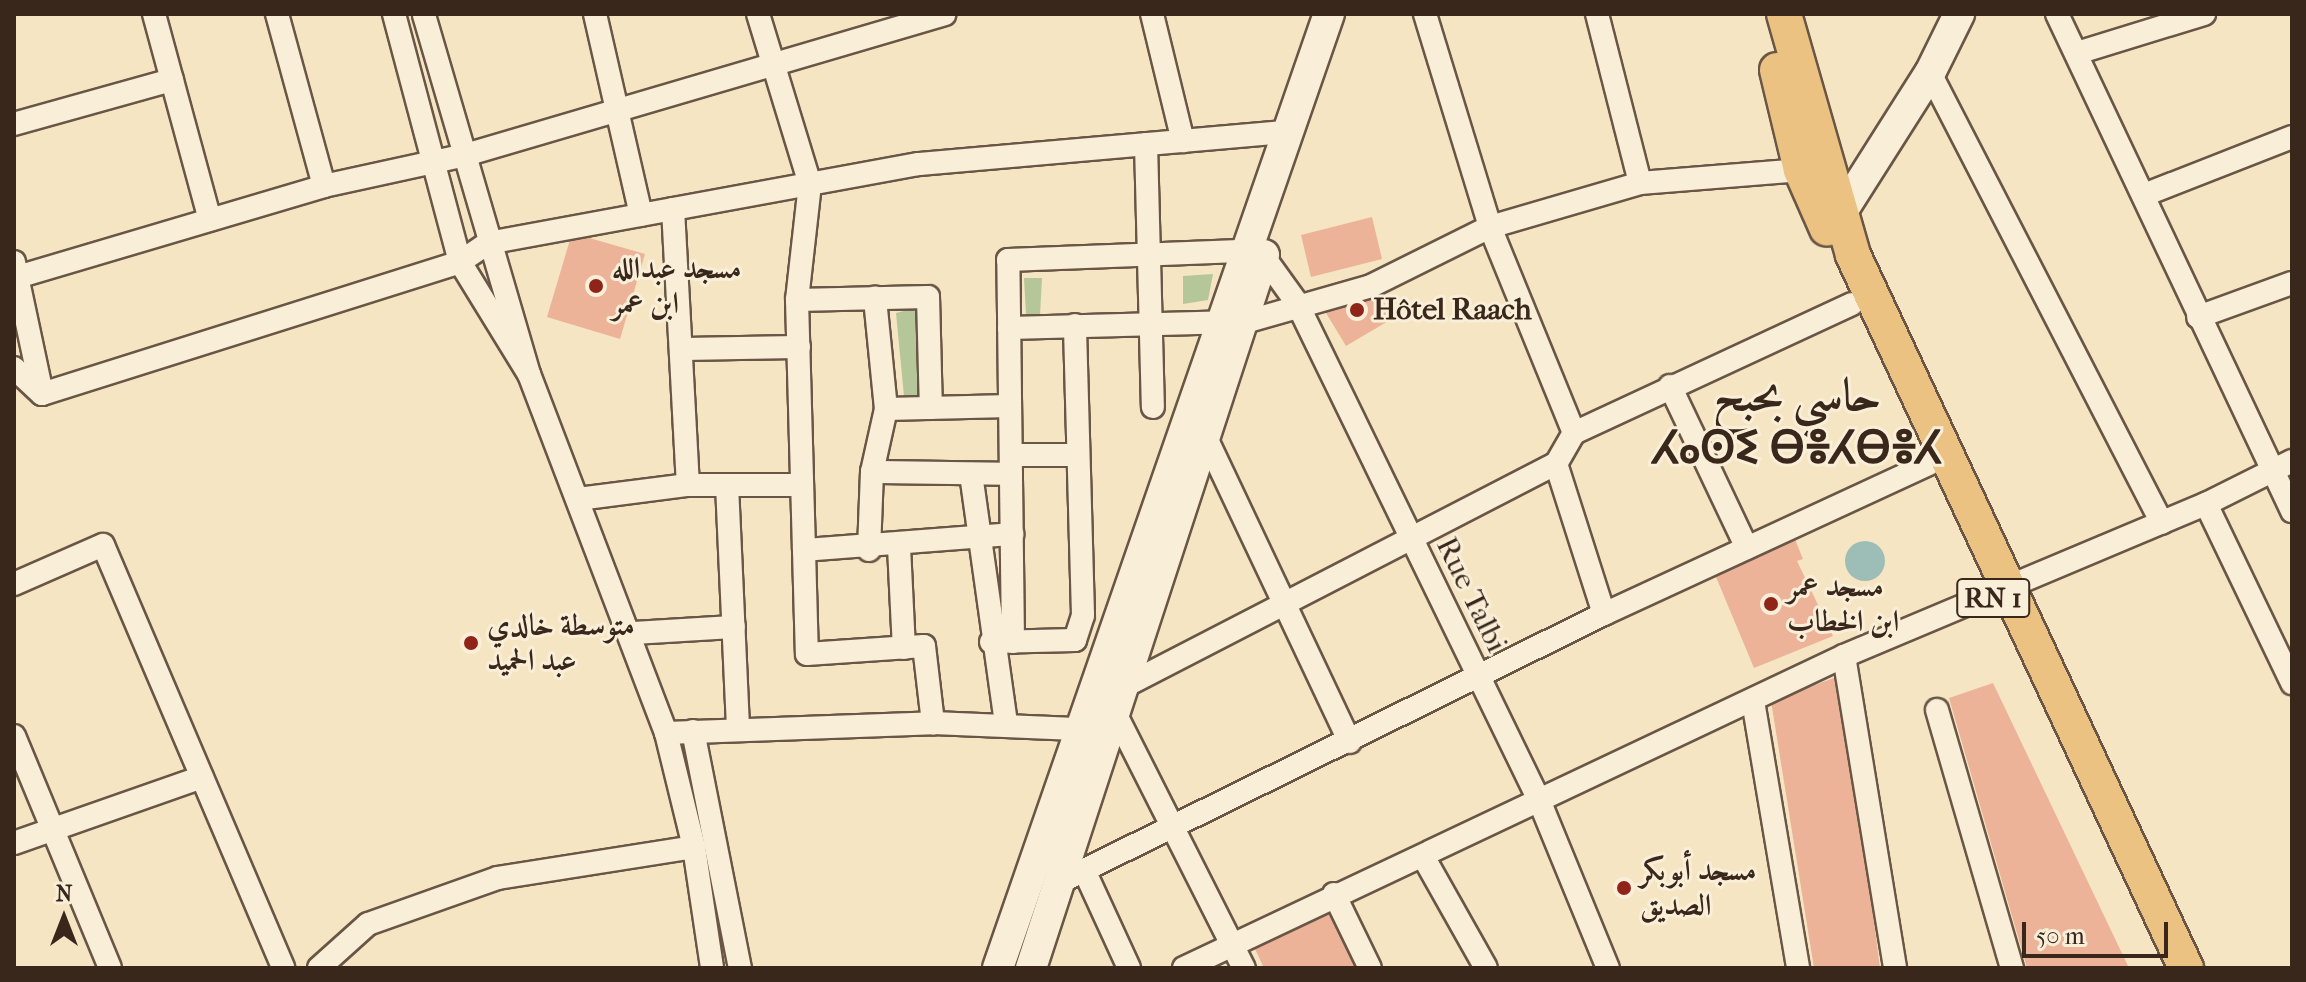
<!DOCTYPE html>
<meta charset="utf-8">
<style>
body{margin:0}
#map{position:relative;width:2306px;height:982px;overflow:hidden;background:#f6e5c2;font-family:"IM FELL French Canon",Amiri,"Noto Sans Tifinagh",serif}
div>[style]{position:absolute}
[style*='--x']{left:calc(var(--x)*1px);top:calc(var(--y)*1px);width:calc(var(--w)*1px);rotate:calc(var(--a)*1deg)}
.green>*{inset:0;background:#b5c699}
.water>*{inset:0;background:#9dbeb7}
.round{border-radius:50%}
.building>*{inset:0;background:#ecb398}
.roads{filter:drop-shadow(2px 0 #695646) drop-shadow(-2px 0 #695646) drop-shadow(0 2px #695646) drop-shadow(0 -2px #695646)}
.street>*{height:22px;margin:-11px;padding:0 11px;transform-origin:11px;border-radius:11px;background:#f9eed7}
.secondary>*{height:30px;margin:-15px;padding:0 15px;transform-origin:15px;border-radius:15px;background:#f9eed7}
.primary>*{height:34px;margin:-17px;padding:0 17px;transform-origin:17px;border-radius:17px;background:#ebc281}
.dots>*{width:22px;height:22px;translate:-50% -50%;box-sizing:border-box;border:4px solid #f9eed7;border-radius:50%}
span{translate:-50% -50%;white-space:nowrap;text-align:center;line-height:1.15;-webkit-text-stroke:6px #f9eed7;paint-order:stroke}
.shield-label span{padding:2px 6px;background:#f9eed7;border:2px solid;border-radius:6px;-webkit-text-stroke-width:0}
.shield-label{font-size:28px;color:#3a271c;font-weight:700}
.poi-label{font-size:30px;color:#3a271c;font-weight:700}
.left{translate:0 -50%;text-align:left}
.street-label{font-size:30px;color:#3a271c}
.town-label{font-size:46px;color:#3a271c;font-weight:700}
.frame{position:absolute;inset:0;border:16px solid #3a271c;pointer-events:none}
.north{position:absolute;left:24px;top:878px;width:80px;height:80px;-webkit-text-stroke:6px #f9eed7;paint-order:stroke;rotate:0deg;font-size:22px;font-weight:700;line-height:32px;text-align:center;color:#3a271c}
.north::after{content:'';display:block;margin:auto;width:28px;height:36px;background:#3a271c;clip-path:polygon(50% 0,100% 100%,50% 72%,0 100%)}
.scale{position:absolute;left:2022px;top:922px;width:146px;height:36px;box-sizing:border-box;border:4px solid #3a271c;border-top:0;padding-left:10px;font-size:24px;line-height:28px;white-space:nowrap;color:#3a271c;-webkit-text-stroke:6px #f9eed7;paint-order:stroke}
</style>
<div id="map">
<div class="green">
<i style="clip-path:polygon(1213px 274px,1208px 300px,1183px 304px,1183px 276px)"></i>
<i style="clip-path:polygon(1024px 278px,1042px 278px,1040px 316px,1026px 314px)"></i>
<i style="clip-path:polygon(916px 308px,923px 390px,920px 396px,904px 396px,896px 313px)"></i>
</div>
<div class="water">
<i class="round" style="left:1845px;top:541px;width:40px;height:40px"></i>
</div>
<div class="building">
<i style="clip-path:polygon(1372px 217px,1382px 259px,1311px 277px,1301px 235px)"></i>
<i style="clip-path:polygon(572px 233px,645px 254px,620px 339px,547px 317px)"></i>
<i style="clip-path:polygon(1371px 286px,1395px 317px,1346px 346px,1320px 303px)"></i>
<i style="clip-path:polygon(1792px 532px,1803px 559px,1797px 561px,1833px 636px,1754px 668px,1711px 565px)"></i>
<i style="clip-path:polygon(1842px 675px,1880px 968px,1814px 968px,1771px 701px)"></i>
<i style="clip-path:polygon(1993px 683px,2129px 968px,2027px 968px,1949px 698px)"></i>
<i style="clip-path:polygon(1335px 909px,1363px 968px,1264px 968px,1254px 947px)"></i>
</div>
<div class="roads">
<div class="street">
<i style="--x:154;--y:14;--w:213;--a:74.8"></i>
<i style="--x:277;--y:14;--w:178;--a:74.7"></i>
<i style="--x:394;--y:14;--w:257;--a:75.1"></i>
<i style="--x:460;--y:262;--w:132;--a:58.4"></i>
<i style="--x:529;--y:374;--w:375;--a:-106.3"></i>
<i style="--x:595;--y:14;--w:206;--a:77.1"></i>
<i style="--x:758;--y:14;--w:178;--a:73"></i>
<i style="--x:810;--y:184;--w:117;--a:96.4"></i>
<i style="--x:797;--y:300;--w:354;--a:88.4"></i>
<i style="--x:807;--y:654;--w:117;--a:-3.9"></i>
<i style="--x:924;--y:646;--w:78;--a:83.3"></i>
<i style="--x:1152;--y:14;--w:131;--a:76.3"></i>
<i style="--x:1425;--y:14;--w:223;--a:73"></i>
<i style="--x:1490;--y:227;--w:222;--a:67.8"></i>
<i style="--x:1597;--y:14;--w:174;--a:75.7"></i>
<i style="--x:2057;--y:14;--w:550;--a:64.69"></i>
<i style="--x:2077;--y:53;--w:133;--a:-17.1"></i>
<i style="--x:1930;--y:73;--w:506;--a:62.73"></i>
<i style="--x:14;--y:124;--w:164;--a:-15.6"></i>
<i style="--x:1146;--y:144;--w:263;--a:88.5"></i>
<i style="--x:2144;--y:195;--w:159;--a:-21.4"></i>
<i style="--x:673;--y:209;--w:276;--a:86.9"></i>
<i style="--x:14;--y:262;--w:135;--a:78"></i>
<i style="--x:14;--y:278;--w:323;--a:-16.5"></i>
<i style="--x:324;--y:186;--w:141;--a:-12.3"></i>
<i style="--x:462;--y:156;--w:503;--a:-16.38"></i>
<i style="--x:797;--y:300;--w:131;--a:-1.3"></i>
<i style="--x:928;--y:297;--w:111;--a:88.5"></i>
<i style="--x:2198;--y:317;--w:100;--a:-19.9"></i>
<i style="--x:1009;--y:328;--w:236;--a:-1.5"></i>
<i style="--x:1245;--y:322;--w:131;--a:-15.9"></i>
<i style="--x:1371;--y:286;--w:133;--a:-26.4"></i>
<i style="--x:1490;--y:227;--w:156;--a:-16.3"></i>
<i style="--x:1640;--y:183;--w:162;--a:-4.6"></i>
<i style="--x:681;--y:349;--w:118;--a:-1"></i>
<i style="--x:14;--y:368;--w:38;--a:43"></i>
<i style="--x:42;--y:394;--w:438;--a:-17.5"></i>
<i style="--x:460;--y:262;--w:34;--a:-34"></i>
<i style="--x:488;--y:243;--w:438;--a:-10.4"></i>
<i style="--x:919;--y:164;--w:370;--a:-5"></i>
<i style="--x:529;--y:374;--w:384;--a:69.1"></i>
<i style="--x:666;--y:733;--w:117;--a:76.2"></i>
<i style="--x:694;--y:847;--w:122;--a:81.5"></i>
<i style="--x:1670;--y:386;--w:179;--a:64.6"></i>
<i style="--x:886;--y:409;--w:124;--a:-1.4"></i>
<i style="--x:1207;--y:440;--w:334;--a:64.7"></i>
<i style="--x:1011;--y:455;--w:67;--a:0"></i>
<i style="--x:872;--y:472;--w:65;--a:-77.5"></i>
<i style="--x:886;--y:409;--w:112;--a:-95.7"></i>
<i style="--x:971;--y:474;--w:252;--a:82"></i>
<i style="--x:727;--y:485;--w:243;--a:87.4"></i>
<i style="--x:578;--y:499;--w:111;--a:-7.3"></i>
<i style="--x:688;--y:485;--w:114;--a:0"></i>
<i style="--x:2206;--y:504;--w:199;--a:64.3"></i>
<i style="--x:899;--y:547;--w:101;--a:87.2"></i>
<i style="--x:804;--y:550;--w:209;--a:-4.4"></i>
<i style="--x:869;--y:550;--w:78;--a:-87.8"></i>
<i style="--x:872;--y:472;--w:139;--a:0.8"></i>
<i style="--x:14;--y:584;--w:97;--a:-23.7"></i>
<i style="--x:103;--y:545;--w:460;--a:66.9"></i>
<i style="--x:1604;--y:614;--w:157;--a:-107.7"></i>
<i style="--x:1556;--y:464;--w:36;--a:-60"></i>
<i style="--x:1574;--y:433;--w:306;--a:-24.9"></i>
<i style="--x:632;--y:633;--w:102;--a:-3.4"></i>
<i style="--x:991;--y:642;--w:84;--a:-1.4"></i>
<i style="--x:1075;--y:640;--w:26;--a:-72"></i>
<i style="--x:1083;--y:615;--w:290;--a:-91.6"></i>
<i style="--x:1013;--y:642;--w:382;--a:-90.7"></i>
<i style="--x:1008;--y:260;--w:238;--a:-2.2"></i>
<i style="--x:1246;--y:251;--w:19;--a:18"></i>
<i style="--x:1264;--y:257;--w:57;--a:54.3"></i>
<i style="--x:1297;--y:303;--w:553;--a:64.04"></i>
<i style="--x:1539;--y:800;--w:182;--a:67.7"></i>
<i style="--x:1844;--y:656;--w:316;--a:80.7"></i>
<i style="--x:1125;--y:686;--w:485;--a:-27.3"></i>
<i style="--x:1753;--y:701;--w:271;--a:80.4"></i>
<i style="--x:1937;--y:710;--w:269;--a:73.8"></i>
<i style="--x:1116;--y:715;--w:284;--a:63.2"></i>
<i style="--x:693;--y:731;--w:242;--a:78.8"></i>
<i style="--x:666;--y:733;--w:267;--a:-2.1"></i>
<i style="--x:933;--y:723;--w:143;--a:2.4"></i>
<i style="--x:14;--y:736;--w:251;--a:67.5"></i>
<i style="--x:14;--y:843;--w:199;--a:-19.3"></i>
<i style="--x:1424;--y:858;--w:126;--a:60.6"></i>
<i style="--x:1084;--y:870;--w:108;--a:65.3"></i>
<i style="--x:1060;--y:882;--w:606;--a:-26.23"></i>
<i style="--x:1604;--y:614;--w:358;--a:-24.8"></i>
<i style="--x:1334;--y:894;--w:82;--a:64.1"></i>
<i style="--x:319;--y:968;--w:66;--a:-41.9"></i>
<i style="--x:368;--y:924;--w:138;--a:-19.5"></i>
<i style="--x:498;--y:878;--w:198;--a:-9"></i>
<i style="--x:1184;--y:968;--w:730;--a:-25.3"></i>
<i style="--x:1844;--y:656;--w:393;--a:-22.8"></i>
<i style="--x:2206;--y:504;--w:96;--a:-26.6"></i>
</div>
<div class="secondary">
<i style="--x:1841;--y:213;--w:166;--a:-57.6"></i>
<i style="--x:1930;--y:73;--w:66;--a:-63.8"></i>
<i style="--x:998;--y:968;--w:1010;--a:-70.87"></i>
<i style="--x:1031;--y:968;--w:750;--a:-71.9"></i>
</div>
<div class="primary">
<i style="--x:1784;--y:14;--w:251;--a:74"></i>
<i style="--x:1853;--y:255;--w:787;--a:64.97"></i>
<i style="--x:1777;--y:70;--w:103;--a:76.5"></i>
<i style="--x:1801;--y:170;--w:64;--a:66.2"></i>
</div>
</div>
<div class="dots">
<i style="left:596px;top:286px;background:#8f2418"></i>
<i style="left:1357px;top:310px;background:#8f2418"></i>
<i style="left:1771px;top:604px;background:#8f2418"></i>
<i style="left:471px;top:643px;background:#8f2418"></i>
<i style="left:1624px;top:888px;background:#8f2418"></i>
</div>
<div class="shield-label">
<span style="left:1993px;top:598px">RN 1</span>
</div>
<div class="poi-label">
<span class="left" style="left:612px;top:286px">مسجد عبدالله<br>ابن عمر</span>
<span class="left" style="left:1373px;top:310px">Hôtel Raach</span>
<span class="left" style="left:1787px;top:604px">مسجد عمر<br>ابن الخطاب</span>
<span class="left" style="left:487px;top:643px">متوسطة خالدي<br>عبد الحميد</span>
<span class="left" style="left:1640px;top:888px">مسجد أبوبكر<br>الصديق</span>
</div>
<div class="street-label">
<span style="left:1471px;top:595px;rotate:64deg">Rue Talbi</span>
</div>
<div class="town-label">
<span style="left:1797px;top:422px">حاسي بحبح<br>ⵃⴰⵙⵉ ⴱⴻⵃⴱⴻⵃ</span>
</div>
<div class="frame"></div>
<div class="north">N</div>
<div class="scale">50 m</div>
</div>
